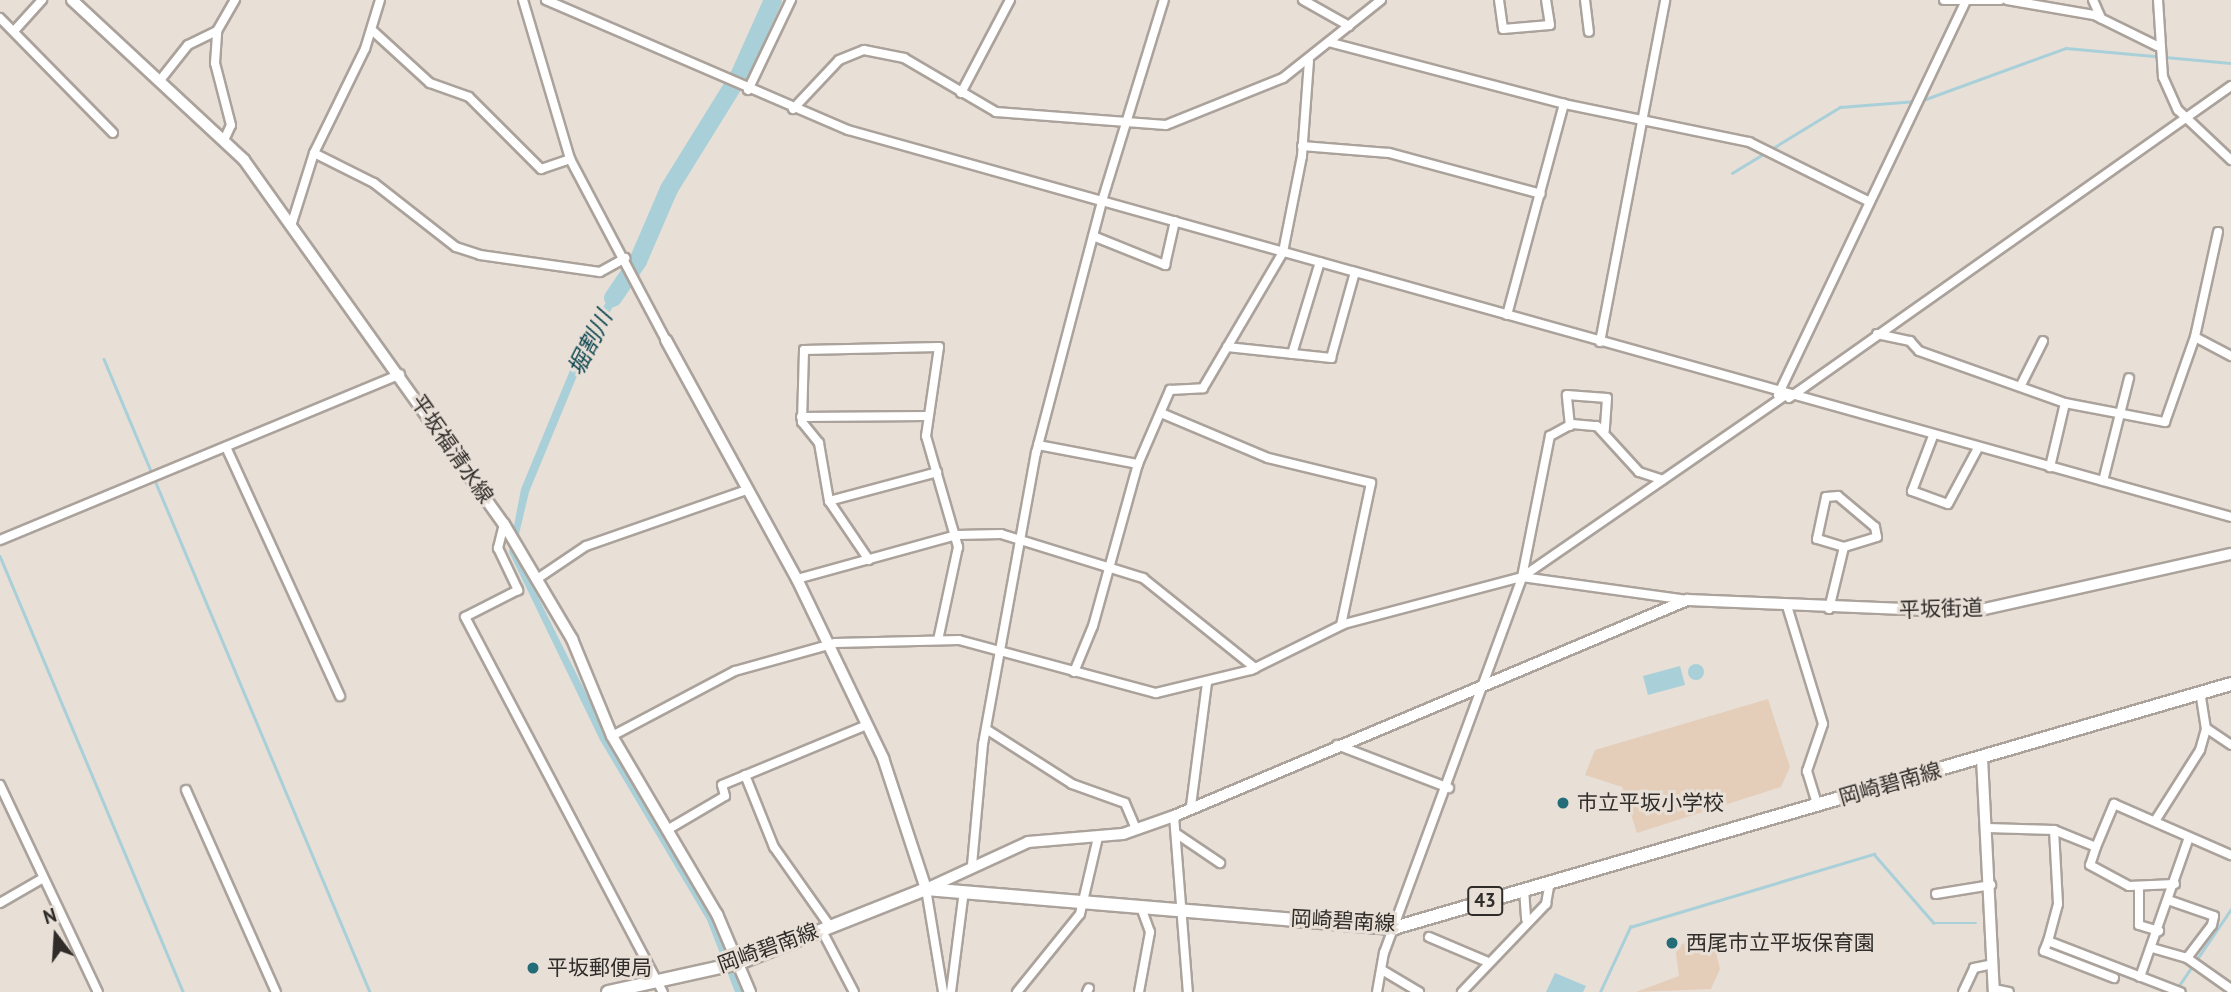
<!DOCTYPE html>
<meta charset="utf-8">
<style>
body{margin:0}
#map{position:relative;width:2231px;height:992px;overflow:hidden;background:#e8dfd7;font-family:"PT Sans","Noto Sans JP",sans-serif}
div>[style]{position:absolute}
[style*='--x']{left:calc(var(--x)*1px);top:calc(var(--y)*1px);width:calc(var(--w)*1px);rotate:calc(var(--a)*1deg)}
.green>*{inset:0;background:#e5ceb9}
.water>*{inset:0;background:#a9d0d8}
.round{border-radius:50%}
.stream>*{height:2.5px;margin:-1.25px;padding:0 1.25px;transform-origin:1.25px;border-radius:1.25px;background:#a9d0d8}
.river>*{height:18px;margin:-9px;padding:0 9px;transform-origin:9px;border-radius:9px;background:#a9d0d8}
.roads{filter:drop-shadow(2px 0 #aaa29b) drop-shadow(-2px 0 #aaa29b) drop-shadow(0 2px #aaa29b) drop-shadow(0 -2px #aaa29b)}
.minor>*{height:8px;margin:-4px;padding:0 4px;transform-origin:4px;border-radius:4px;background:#fff}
.tertiary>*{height:10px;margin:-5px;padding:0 5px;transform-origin:5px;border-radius:5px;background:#fff}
.secondary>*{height:10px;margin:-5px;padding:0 5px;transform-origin:5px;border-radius:5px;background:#fff}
.primary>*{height:12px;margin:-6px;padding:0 6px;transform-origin:6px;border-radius:6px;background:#fff}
.dots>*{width:19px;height:19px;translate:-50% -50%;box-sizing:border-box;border:4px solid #e8dfd7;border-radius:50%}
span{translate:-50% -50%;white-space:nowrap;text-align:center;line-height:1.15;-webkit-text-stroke:6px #e8dfd7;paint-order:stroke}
.shield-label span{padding:2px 5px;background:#e8dfd7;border:2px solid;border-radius:5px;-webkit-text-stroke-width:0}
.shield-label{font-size:19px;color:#2f2c29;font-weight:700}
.street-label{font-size:21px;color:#2f2c29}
.poi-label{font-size:21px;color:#2f2c29}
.left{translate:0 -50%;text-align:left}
.water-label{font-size:23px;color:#0d4650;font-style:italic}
.north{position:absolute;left:21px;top:901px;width:70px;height:70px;-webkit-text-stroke:5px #e8dfd7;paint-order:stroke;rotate:343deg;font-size:19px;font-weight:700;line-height:28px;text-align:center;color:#2f2c29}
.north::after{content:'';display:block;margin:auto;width:24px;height:32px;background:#2f2c29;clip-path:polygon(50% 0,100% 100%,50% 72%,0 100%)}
</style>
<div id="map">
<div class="green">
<i style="clip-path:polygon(1768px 699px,1790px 767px,1781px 787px,1637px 833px,1622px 787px,1585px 775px,1595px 750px)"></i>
<i style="clip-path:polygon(1712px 936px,1720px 969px,1711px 989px,1636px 992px,1679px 976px,1675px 946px)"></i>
</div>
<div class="water">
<i style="clip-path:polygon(624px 276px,629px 283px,593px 337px,529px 492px,515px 551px,612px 745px,714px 918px,743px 992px,735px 992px,707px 920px,600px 740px,509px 552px,521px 489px,585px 334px)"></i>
<i class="round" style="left:1688px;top:664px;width:16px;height:16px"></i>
<i style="clip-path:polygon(1680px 666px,1685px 685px,1648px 695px,1643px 676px)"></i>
<i style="clip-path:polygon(1555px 973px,1586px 986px,1583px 992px,1546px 992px)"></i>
</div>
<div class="stream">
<i style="--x:1923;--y:100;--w:152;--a:-20"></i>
<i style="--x:2066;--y:48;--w:166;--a:5.2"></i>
<i style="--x:1732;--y:173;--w:127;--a:-31.4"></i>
<i style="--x:1840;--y:107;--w:76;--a:-4.5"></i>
<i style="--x:104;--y:359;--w:687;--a:67.21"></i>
<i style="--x:0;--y:556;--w:473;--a:67.2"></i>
<i style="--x:2049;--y:947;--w:128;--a:20.6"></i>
<i style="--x:2178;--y:987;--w:94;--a:-55.8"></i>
<i style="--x:1600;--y:992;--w:72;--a:-65.2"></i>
<i style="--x:1630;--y:927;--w:255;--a:-16.7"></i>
<i style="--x:1874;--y:854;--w:91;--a:49"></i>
<i style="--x:1934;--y:923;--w:42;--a:0"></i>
</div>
<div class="river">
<i style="--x:613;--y:298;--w:45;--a:-56"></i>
<i style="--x:638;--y:261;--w:78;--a:-66.7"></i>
<i style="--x:669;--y:189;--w:133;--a:-58.2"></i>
<i style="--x:739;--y:76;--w:83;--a:-65.9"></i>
</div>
<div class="roads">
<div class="minor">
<i style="--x:523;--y:0;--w:166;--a:73.5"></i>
<i style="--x:570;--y:159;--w:205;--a:62.1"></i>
<i style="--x:546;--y:0;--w:329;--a:23.3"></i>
<i style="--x:848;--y:130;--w:1436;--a:15.63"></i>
<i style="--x:1303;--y:0;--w:53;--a:29.5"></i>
<i style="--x:1499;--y:0;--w:29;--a:82"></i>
<i style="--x:1503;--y:29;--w:47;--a:-4.9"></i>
<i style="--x:1550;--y:25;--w:25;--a:-99"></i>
<i style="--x:1585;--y:0;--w:32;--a:83"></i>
<i style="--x:1944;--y:0;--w:56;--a:0"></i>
<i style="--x:2007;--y:0;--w:88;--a:9.8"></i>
<i style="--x:2094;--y:15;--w:70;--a:26.2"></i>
<i style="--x:2093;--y:0;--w:20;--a:66"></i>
<i style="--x:2158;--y:0;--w:77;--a:86.3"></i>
<i style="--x:2163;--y:77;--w:36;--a:66"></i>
<i style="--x:2178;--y:110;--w:73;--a:43.3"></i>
<i style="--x:0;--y:18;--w:161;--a:45.5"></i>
<i style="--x:14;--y:31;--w:42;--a:-47.9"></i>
<i style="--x:373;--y:31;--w:77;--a:42.4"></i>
<i style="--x:430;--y:83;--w:41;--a:19.7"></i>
<i style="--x:469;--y:97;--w:102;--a:45"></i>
<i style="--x:541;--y:169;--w:31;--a:-19"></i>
<i style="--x:1332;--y:43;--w:240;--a:14.7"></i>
<i style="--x:1564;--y:104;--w:189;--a:11.6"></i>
<i style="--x:1749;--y:142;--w:133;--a:26.4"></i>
<i style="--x:161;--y:79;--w:43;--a:-51.5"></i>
<i style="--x:188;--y:45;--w:32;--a:-26"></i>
<i style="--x:748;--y:90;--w:100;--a:-64.5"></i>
<i style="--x:961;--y:93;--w:105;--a:-62.2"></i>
<i style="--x:793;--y:109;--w:67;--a:-46.8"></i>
<i style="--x:839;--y:60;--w:27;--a:-22"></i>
<i style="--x:864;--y:50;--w:41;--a:11.3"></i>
<i style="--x:904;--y:58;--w:107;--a:30.4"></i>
<i style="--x:996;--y:112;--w:170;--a:4.4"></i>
<i style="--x:1166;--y:125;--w:126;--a:-21.9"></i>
<i style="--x:1283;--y:78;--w:125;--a:-38.5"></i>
<i style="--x:225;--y:138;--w:14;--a:-65"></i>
<i style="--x:231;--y:125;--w:64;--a:-104.5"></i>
<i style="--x:215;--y:63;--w:32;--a:-86"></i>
<i style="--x:217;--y:31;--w:36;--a:-60"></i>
<i style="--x:1302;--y:146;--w:87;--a:4.6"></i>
<i style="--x:1389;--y:153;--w:157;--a:15.1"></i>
<i style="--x:314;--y:153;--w:67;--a:26.6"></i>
<i style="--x:374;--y:183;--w:104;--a:38"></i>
<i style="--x:456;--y:247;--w:25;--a:18"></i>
<i style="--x:480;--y:255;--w:121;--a:8.1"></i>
<i style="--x:600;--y:272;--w:29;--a:-29"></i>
<i style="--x:291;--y:226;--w:77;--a:-72.5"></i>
<i style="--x:314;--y:153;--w:116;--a:-63.9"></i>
<i style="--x:365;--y:49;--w:51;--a:-73"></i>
<i style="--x:2218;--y:232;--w:107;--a:102.4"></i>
<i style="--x:2195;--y:337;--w:41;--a:27.8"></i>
<i style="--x:1093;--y:236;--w:78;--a:21.9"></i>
<i style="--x:1165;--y:265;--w:45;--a:-77.2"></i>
<i style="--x:1507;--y:315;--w:219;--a:-74.9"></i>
<i style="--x:1877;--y:334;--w:34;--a:12"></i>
<i style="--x:1910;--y:341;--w:13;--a:48"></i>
<i style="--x:1919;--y:351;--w:155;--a:19.6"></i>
<i style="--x:2065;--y:403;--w:66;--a:103.2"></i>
<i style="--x:1600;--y:342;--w:348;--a:-79.2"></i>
<i style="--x:1227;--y:347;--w:105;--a:6"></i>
<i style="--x:1331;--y:358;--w:89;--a:-74.4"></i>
<i style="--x:1292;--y:354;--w:96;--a:-73.1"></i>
<i style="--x:2021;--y:385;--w:49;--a:-63.4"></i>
<i style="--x:1778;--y:395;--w:437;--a:-64.5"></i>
<i style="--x:1789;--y:398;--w:541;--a:-35.22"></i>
<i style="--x:2065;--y:403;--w:102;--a:10.8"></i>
<i style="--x:2165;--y:422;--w:90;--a:-70.6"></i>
<i style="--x:1161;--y:413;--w:116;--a:22.8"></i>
<i style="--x:1268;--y:458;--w:106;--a:13.6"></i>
<i style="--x:1371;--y:483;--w:145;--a:101.9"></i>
<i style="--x:801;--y:417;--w:126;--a:-0.5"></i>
<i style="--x:1570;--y:426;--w:31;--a:-96"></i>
<i style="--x:1567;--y:395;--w:40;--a:4.3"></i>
<i style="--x:1607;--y:398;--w:32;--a:94"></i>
<i style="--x:1933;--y:436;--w:59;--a:110.9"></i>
<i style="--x:1912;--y:491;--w:38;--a:20"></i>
<i style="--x:1948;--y:504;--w:64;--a:-61.8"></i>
<i style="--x:1038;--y:445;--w:102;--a:10.8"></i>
<i style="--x:226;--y:447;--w:274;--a:65.4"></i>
<i style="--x:2103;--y:481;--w:106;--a:-75.8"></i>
<i style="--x:829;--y:501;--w:112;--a:-15"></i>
<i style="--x:504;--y:524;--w:25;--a:104"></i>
<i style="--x:498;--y:548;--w:47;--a:64.5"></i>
<i style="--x:518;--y:590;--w:59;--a:153"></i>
<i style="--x:465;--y:617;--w:424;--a:62.2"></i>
<i style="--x:0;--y:540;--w:433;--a:-22.5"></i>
<i style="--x:869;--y:560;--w:71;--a:-124.1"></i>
<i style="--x:829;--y:501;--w:59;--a:-99.8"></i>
<i style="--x:819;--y:443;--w:27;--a:-129"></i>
<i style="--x:802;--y:422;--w:72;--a:-88.4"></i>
<i style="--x:804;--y:350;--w:135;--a:-1.3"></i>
<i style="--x:939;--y:347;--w:90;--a:98.3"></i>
<i style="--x:926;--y:436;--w:116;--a:73.9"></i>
<i style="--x:958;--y:547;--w:95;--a:102.1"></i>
<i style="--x:1522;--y:577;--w:317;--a:-34.6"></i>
<i style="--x:537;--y:579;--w:59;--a:-34"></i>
<i style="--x:586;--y:546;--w:170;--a:-19.2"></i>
<i style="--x:797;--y:579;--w:166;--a:-15.4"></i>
<i style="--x:957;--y:535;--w:44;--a:-1.3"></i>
<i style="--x:1001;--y:534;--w:149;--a:17.2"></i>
<i style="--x:1143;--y:578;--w:144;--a:38.8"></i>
<i style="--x:1787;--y:606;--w:123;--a:73"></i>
<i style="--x:1823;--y:724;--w:50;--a:108.8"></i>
<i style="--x:1807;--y:771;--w:34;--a:73"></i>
<i style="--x:1829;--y:609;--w:64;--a:-76.4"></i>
<i style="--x:1844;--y:547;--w:28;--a:-163"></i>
<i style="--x:1817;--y:539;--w:43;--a:-77.9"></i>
<i style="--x:1826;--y:497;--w:12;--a:-5"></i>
<i style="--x:1838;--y:496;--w:48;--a:40"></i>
<i style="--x:1875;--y:527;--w:10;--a:79"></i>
<i style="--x:1877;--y:537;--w:34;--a:163"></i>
<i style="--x:1074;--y:672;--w:50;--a:-67.6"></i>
<i style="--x:1093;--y:626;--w:168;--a:-74.5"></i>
<i style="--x:1138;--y:464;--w:81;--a:-66.6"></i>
<i style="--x:1170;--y:390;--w:33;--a:-3"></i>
<i style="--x:1203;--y:388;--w:158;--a:-59.5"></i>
<i style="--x:1283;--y:252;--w:98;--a:-78.8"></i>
<i style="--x:1302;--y:156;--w:95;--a:-85.8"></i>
<i style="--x:2206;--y:728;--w:30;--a:34"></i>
<i style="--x:986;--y:729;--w:102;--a:32.6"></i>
<i style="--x:1072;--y:784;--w:56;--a:19.7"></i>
<i style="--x:1125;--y:803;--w:28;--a:67"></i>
<i style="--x:612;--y:736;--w:139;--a:-27.9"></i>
<i style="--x:735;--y:671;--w:104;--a:-15.6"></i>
<i style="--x:835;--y:643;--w:124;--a:-1.4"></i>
<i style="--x:959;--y:640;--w:204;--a:15.1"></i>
<i style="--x:1156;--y:693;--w:98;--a:-13.6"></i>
<i style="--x:1251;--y:670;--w:104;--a:-26.3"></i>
<i style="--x:1344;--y:624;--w:184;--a:-14.8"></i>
<i style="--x:1522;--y:577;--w:167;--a:7.9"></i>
<i style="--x:1337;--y:745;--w:120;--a:21"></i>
<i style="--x:745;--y:775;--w:78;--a:68.1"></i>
<i style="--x:774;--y:847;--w:95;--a:54.8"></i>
<i style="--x:0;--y:785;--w:229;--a:64.7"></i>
<i style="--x:186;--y:790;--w:221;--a:66"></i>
<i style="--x:1191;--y:806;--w:124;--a:-82.6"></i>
<i style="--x:1174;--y:816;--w:177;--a:85.5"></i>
<i style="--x:2155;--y:821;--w:84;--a:-57.6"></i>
<i style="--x:2200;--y:750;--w:22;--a:-74"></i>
<i style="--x:2206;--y:729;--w:36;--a:-99"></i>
<i style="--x:1987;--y:828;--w:67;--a:1.7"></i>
<i style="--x:2054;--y:830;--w:45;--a:22"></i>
<i style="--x:2096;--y:847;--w:47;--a:-67.3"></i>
<i style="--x:2114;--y:804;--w:128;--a:23.6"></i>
<i style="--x:667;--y:830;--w:67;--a:-30.4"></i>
<i style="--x:725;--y:796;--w:11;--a:-105"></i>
<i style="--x:722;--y:785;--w:157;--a:-22.5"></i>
<i style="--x:2054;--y:830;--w:74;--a:86.9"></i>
<i style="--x:2058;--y:904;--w:38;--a:105"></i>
<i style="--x:2048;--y:941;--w:142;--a:21.1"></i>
<i style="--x:1177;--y:834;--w:52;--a:34"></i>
<i style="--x:2096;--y:847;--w:19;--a:108"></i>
<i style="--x:2090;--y:865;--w:44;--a:28.3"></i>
<i style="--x:2129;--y:886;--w:46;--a:-2.5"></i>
<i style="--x:972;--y:865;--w:121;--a:-84.8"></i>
<i style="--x:983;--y:744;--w:296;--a:-79.7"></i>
<i style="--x:1036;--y:453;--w:260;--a:-75.3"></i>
<i style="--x:1102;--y:201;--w:210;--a:-72.9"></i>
<i style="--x:2139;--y:886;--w:39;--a:90"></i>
<i style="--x:2139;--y:925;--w:21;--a:17"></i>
<i style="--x:926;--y:889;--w:104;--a:80.6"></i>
<i style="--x:1524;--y:889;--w:30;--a:86"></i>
<i style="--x:1936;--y:894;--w:56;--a:-9.3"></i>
<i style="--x:0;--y:903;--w:46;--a:-29.9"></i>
<i style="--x:821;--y:929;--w:71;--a:62.4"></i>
<i style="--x:1429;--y:937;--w:64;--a:23"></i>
<i style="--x:2048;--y:941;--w:11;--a:112"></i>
<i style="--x:2044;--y:951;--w:75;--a:21.1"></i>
<i style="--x:2152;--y:948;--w:36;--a:16"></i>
<i style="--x:2187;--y:958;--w:41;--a:-52.9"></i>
<i style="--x:2212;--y:925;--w:9;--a:-77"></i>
<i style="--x:2214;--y:916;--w:46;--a:-160.8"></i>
<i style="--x:2187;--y:958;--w:54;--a:35.2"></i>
<i style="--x:1382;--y:970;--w:43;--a:30.7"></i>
<i style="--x:2140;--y:977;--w:148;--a:-70.7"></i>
<i style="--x:1994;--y:989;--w:15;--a:11"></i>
<i style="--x:951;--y:992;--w:102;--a:-82.7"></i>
<i style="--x:1017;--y:992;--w:100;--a:-51.1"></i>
<i style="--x:1080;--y:914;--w:79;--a:-76.8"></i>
<i style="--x:1087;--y:992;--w:4;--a:-63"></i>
<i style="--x:1139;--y:992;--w:61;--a:-79.6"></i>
<i style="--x:1150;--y:932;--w:27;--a:-110"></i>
<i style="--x:1377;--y:992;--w:40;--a:-80"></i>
<i style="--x:1384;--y:953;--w:401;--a:-69.8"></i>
<i style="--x:1522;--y:577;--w:144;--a:-78.8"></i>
<i style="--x:1550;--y:436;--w:25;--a:-29"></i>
<i style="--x:1572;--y:424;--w:25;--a:5"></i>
<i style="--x:1597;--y:426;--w:62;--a:47.6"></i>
<i style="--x:1639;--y:472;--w:25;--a:18"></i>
<i style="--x:1462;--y:992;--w:122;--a:-46.3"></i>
<i style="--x:1546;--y:904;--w:22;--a:-80"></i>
<i style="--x:1963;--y:992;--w:26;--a:-65"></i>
<i style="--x:1974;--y:968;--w:19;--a:-12"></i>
</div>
<div class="tertiary">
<i style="--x:666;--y:340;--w:273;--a:61.3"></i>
<i style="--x:797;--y:579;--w:199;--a:64.3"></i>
<i style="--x:883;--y:758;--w:138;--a:71.8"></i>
<i style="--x:926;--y:889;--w:112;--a:-24.7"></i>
<i style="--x:1028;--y:842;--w:95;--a:-4.8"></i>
<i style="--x:1123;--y:834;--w:54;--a:-19.4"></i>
<i style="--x:1174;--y:816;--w:557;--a:-22.83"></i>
<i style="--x:1687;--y:600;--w:284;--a:2.4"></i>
<i style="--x:1971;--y:612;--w:266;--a:-12.6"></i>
<i style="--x:1982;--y:758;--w:234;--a:87.1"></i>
</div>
<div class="secondary">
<i style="--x:72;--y:0;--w:235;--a:42.9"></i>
<i style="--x:244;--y:160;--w:447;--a:54.5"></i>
<i style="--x:504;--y:524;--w:134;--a:59.4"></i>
<i style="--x:572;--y:639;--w:105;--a:67.6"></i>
<i style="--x:612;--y:736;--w:207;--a:59.5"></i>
<i style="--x:717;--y:914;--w:85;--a:67.1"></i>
</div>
<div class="primary">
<i style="--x:608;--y:992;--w:134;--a:-12.5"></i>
<i style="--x:739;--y:963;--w:201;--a:-21.6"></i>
<i style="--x:926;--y:889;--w:470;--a:4.8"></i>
<i style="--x:1394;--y:928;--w:872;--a:-16.25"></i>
</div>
</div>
<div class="dots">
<i style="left:1563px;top:803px;background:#256c79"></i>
<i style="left:1672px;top:943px;background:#256c79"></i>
<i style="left:533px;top:968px;background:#256c79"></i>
</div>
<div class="shield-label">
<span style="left:1485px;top:901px">43</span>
</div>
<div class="street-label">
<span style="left:452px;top:449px;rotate:55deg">平坂福清水線</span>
<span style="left:1941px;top:609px;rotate:-2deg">平坂街道</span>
<span style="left:1890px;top:784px;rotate:-16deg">岡崎碧南線</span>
<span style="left:1343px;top:921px;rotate:3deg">岡崎碧南線</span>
<span style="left:768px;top:948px;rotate:-20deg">岡崎碧南線</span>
</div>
<div class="poi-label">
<span class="left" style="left:1577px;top:803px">市立平坂小学校</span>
<span class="left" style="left:1686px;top:943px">西尾市立平坂保育園</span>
<span class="left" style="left:547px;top:968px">平坂郵便局</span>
</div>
<div class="water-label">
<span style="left:590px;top:343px;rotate:-63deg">堀割川</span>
</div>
<div class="north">N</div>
</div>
